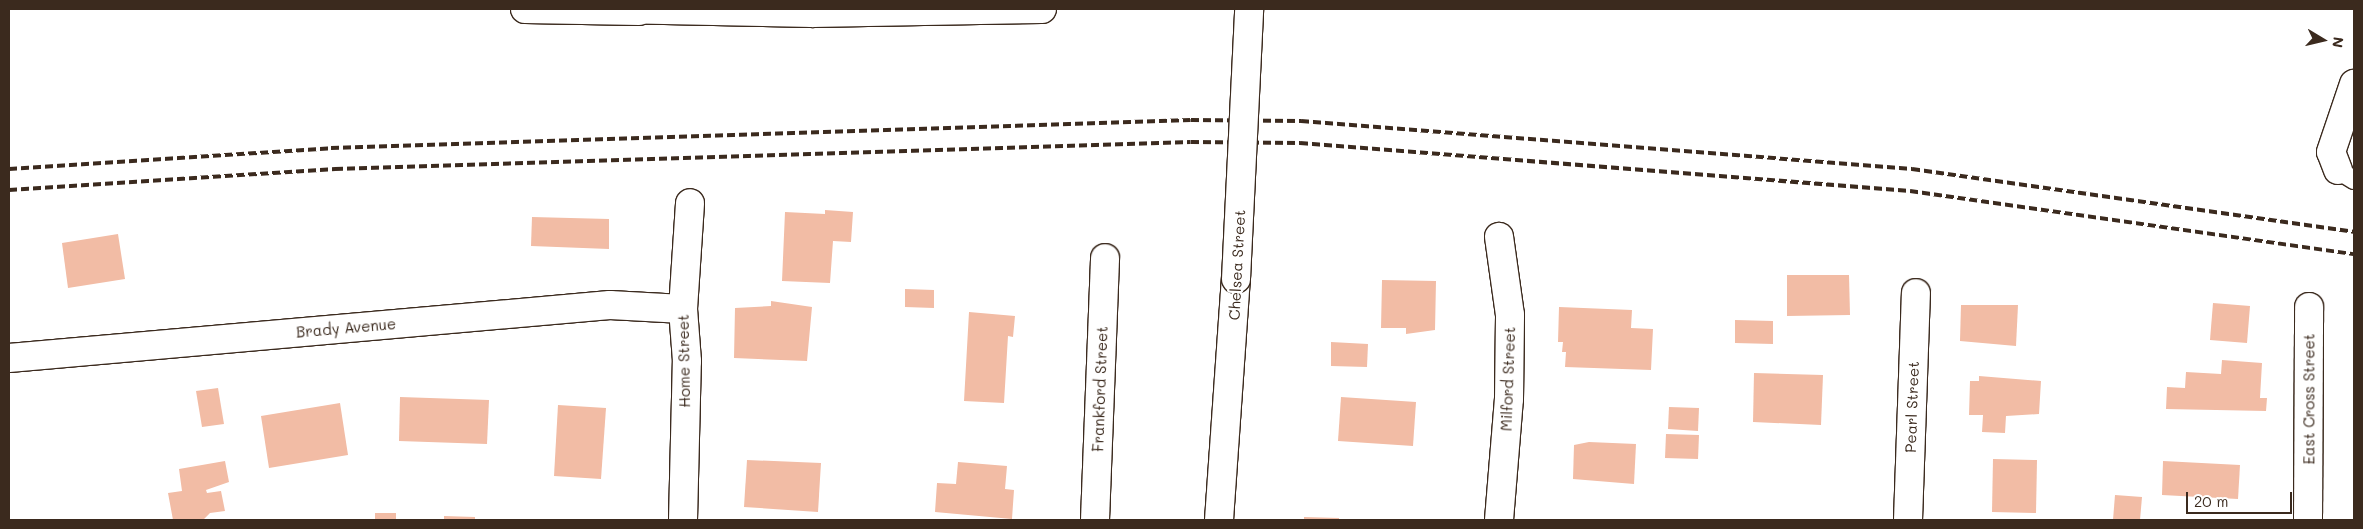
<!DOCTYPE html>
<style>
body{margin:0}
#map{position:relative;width:2363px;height:529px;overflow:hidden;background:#fff;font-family:Mali,sans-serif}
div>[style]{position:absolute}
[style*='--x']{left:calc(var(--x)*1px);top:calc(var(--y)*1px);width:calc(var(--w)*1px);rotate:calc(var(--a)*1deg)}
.building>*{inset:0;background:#f2bca5}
.roads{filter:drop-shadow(1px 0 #3b2a1e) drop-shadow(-1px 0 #3b2a1e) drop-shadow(0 1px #3b2a1e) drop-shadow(0 -1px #3b2a1e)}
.service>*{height:18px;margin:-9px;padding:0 9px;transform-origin:9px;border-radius:9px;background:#fff}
.minor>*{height:28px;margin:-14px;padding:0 14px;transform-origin:14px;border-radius:14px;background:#fff}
.tertiary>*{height:28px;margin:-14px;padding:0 14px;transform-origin:14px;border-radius:14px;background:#fff}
.trunk>*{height:28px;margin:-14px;padding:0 14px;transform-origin:14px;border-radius:14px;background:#fff}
.motorway>*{height:28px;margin:-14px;padding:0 14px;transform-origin:14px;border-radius:14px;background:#fff}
.rail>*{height:4px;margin-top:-2px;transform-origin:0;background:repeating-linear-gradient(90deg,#3b2a1e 0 8px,transparent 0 12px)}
.bridges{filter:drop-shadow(1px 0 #3b2a1e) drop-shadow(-1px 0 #3b2a1e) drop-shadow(0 1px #3b2a1e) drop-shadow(0 -1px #3b2a1e)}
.tertiary-bridge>*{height:28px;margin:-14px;padding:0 14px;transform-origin:14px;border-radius:14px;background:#fff}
span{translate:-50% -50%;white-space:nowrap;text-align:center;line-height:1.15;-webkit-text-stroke:4.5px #fff;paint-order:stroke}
.street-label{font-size:15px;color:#3b2a1e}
.frame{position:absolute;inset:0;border:10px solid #3b2a1e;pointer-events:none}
.north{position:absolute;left:2298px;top:15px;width:50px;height:50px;-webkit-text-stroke:4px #fff;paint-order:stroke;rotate:99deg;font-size:14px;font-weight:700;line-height:20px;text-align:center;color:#3b2a1e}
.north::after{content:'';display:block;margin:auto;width:18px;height:22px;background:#3b2a1e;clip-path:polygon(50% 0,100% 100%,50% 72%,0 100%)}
.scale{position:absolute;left:2186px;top:492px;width:106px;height:22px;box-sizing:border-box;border:2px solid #3b2a1e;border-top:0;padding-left:6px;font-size:15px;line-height:18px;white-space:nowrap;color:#3b2a1e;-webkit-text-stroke:4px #fff;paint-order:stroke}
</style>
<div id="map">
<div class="building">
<i style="clip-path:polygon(825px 210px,853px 212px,851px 242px,833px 241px,830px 283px,782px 281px,785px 212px,825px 214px)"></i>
<i style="clip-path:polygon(532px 217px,609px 219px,609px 249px,531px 246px)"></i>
<i style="clip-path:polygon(118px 234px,125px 279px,68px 288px,62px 243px)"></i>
<i style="clip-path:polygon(1787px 275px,1849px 275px,1850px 315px,1787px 316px)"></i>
<i style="clip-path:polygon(1382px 280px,1436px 281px,1435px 330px,1406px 334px,1406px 328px,1381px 328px)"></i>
<i style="clip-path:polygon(905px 289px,934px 290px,934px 308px,905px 307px)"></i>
<i style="clip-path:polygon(771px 301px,812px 307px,807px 361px,734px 358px,735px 308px,771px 306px)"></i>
<i style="clip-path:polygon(2213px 303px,2250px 306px,2247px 343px,2210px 340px)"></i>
<i style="clip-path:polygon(1961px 305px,2018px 305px,2016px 346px,1960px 341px)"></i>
<i style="clip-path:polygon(1559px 307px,1632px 310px,1631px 328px,1653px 329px,1651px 370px,1565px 367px,1566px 352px,1562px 352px,1563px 342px,1558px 342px)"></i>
<i style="clip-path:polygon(969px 312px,1015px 316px,1013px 337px,1008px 336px,1004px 403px,964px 401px)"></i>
<i style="clip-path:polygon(1735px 320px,1773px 321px,1773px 344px,1735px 343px)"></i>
<i style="clip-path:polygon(1331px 342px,1368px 344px,1367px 367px,1331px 366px)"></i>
<i style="clip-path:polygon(2222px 360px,2262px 363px,2260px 398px,2267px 398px,2266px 411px,2166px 409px,2167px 387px,2185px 388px,2186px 372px,2221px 374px)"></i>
<i style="clip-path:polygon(1754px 373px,1823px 375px,1821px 425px,1753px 422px)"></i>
<i style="clip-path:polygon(1979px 376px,2041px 381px,2039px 414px,2006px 416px,2005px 433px,1982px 432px,1983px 415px,1969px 415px,1970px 381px,1979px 381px)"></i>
<i style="clip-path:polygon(218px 388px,224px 424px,202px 427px,196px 391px)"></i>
<i style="clip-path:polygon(400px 397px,489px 400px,487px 444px,399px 441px)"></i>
<i style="clip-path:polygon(1341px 397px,1416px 402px,1413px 446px,1338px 441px)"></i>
<i style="clip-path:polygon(340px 403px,348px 455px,269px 468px,261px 416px)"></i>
<i style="clip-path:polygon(558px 405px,606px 408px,601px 479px,554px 476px)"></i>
<i style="clip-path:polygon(1669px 407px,1699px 408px,1698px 431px,1668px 429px)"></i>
<i style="clip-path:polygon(1666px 434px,1699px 435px,1698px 459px,1665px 458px)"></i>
<i style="clip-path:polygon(1589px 442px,1636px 444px,1634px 484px,1573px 479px,1574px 445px)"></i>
<i style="clip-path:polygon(1993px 459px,2037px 460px,2036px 513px,1992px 512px)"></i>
<i style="clip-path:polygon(747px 460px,821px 463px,818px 512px,744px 507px)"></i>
<i style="clip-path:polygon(225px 461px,229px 482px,206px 490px,207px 493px,221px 491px,225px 511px,210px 513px,203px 520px,173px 520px,168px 493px,182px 491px,179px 469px)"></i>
<i style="clip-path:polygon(2163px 461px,2240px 465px,2238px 499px,2162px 495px)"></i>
<i style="clip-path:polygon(958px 462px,1007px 466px,1005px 489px,1014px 490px,1012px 519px,935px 512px,937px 483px,956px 484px)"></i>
<i style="clip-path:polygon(2115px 495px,2142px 497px,2140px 520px,2113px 520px)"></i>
<i style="clip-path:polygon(375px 513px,396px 513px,396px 520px,375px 520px)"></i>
<i style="clip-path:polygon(444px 516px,475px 517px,475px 520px,444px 520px)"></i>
<i style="clip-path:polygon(1304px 517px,1339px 518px,1339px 520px,1304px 520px)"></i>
</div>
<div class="roads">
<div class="service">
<i style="--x:2338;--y:170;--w:19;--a:32"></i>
</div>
<div class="minor">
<i style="--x:2338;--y:170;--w:19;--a:-111"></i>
<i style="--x:2331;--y:152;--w:72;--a:-71.3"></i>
<i style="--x:9;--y:358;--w:603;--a:-5.04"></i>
<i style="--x:610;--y:305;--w:73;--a:3.1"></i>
<i style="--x:683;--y:520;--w:159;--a:-88.6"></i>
<i style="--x:687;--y:361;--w:52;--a:-94.4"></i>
<i style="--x:683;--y:309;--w:106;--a:-86.2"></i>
<i style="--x:1095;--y:520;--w:262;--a:-87.8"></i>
<i style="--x:1499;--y:520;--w:121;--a:-85.3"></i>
<i style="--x:1509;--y:399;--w:84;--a:-89.3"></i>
<i style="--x:1510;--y:315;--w:79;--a:-98"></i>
<i style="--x:1908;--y:520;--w:227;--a:-88"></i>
<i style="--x:2308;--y:520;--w:213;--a:-89.7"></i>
</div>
<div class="tertiary">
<i style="--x:1219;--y:520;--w:242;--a:-86"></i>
</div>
<div class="trunk">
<i style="--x:525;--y:9;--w:114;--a:1"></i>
</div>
<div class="motorway">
<i style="--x:615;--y:9;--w:197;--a:1.2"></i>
<i style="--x:812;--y:13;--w:230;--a:-1"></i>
</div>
</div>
<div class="rail">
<i style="--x:9;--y:169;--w:323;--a:-3.7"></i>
<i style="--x:331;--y:148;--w:860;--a:-1.86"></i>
<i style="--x:1191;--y:120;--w:110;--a:0.5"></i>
<i style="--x:1301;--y:121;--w:613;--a:4.49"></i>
<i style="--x:1912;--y:169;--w:446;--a:8.1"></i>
<i style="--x:9;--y:190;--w:327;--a:-3.7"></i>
<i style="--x:335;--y:169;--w:856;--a:-1.81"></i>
<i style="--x:1191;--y:142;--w:109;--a:0.5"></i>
<i style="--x:1300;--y:143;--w:612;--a:4.5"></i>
<i style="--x:1910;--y:191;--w:448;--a:8.1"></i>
</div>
<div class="bridges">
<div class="tertiary-bridge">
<i style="--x:1236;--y:279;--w:270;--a:-87.2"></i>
</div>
</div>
<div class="street-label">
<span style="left:1237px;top:265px;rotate:-87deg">Chelsea Street</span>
<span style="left:346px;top:328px;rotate:-5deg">Brady Avenue</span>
<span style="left:684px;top:361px;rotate:-91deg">Home Street</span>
<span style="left:1508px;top:379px;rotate:-88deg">Milford Street</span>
<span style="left:1100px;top:389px;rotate:-88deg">Frankford Street</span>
<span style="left:2309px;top:399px;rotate:-90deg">East Cross Street</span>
<span style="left:1912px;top:407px;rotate:-88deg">Pearl Street</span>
</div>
<div class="frame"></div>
<div class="north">N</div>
<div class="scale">20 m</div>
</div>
